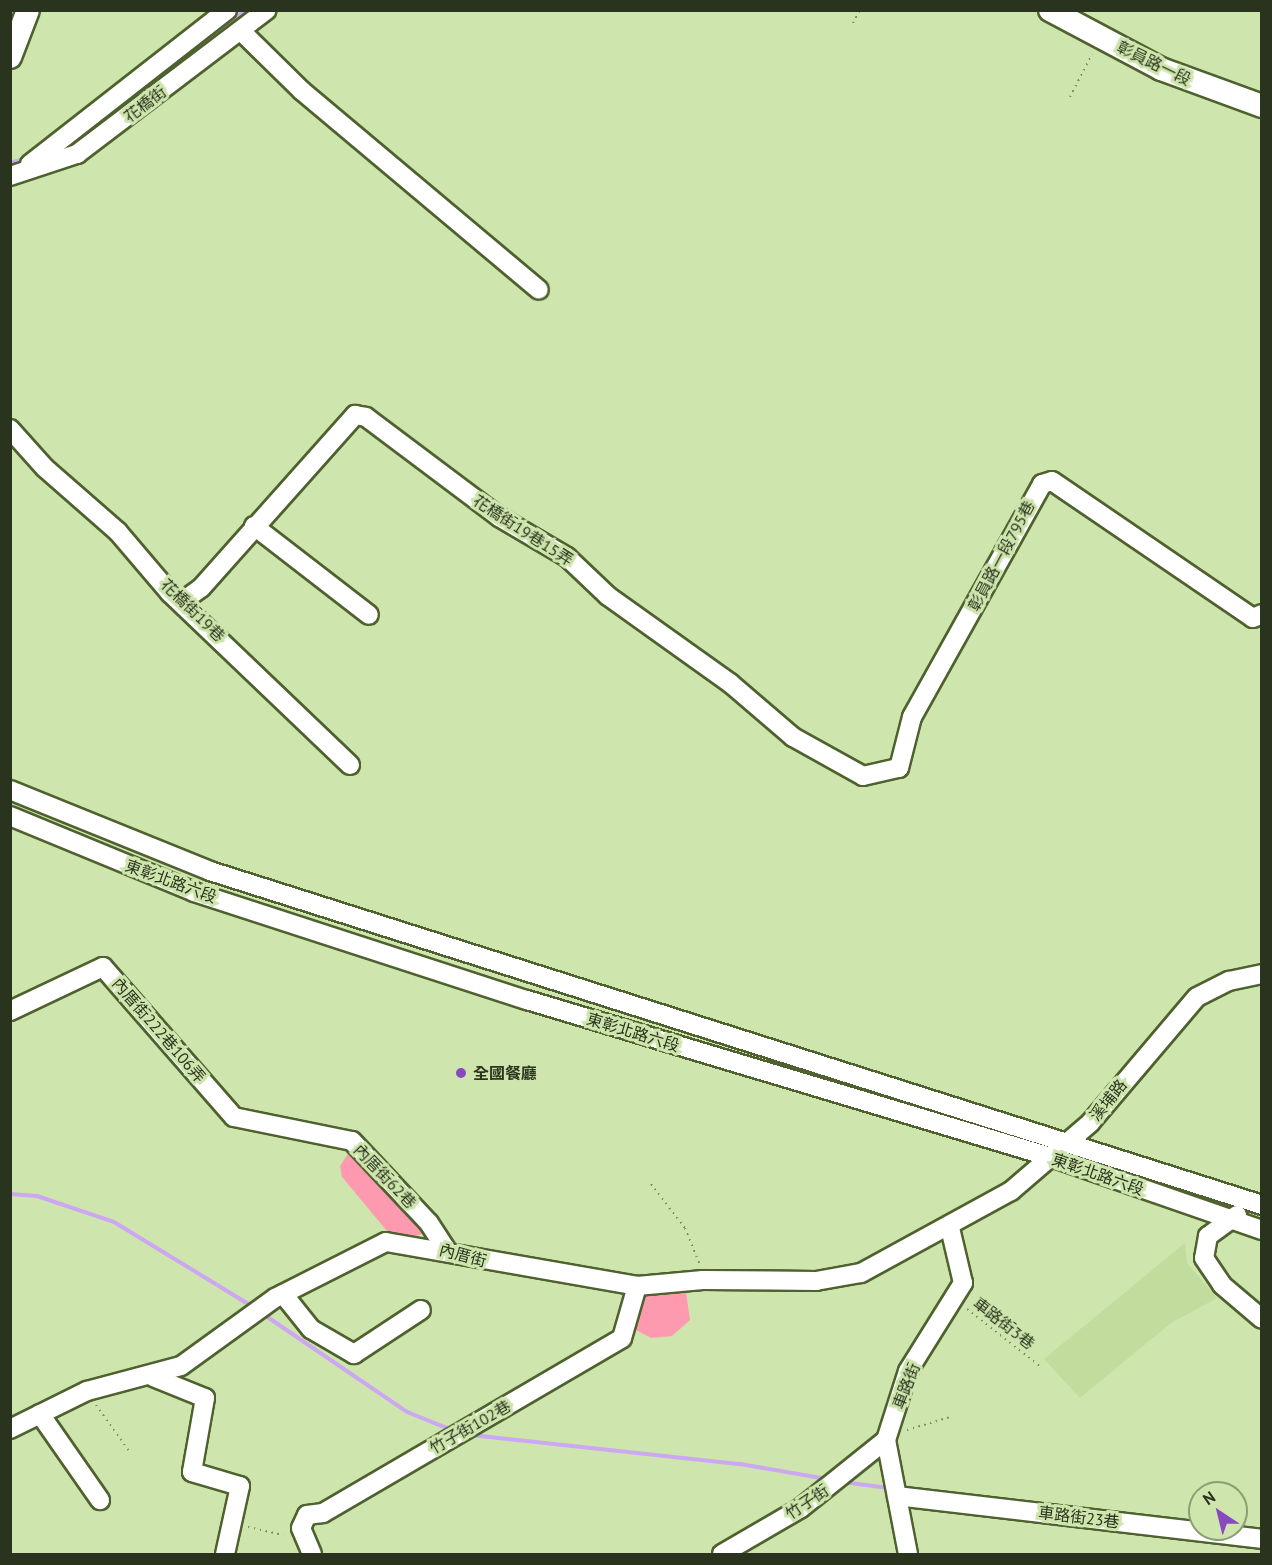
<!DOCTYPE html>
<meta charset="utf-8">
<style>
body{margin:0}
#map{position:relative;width:1272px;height:1565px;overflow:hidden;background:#cee5ad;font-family:"PT Sans","Noto Sans TC",sans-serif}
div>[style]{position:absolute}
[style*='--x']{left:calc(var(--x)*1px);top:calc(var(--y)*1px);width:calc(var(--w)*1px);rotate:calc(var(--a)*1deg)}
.built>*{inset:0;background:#c2dc9d}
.green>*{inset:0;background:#fe9aaf}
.stream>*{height:4px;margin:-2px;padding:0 2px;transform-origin:2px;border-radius:2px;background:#cca7f2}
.path>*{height:2px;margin-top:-1px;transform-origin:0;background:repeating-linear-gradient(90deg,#7c8c65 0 1.5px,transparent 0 6px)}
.roads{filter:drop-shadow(2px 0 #4e612e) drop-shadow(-2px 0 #4e612e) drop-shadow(0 2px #4e612e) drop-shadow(0 -2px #4e612e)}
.minor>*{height:18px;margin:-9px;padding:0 9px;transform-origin:9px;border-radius:9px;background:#fff}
.major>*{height:22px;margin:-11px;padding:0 11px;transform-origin:11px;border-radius:11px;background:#fff}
.dots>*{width:16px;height:16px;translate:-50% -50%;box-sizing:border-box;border:3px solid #cee5ad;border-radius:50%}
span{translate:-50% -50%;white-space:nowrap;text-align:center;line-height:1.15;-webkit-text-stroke:6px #cee5ad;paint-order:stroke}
.street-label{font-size:16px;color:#2a331d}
.poi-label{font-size:16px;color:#2a331d;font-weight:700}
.left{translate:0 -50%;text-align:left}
.frame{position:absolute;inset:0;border:12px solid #2a331d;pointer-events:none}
.north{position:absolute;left:1188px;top:1481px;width:60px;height:60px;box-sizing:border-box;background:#cee5ad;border:2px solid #8c9e73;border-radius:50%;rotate:325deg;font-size:16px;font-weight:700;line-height:24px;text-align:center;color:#2a331d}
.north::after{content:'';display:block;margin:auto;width:21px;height:27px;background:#8949be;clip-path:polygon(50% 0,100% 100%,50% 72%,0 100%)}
</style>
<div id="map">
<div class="built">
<i style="clip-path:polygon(1185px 1243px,1187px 1263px,1217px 1298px,1171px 1323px,1080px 1398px,1044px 1359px)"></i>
</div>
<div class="green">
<i style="clip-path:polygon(353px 1146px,427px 1232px,397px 1243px,342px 1177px,340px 1166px)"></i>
<i style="clip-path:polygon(639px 1291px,686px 1292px,690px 1320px,672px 1336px,651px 1338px,636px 1330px)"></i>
</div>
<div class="stream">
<i style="--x:157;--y:82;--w:114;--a:-39.3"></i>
<i style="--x:86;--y:131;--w:34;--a:-30"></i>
<i style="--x:10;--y:163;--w:19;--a:-16"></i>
<i style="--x:10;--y:1194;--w:27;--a:4"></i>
<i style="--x:37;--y:1196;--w:81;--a:18.7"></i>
<i style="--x:114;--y:1222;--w:165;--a:31.4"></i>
<i style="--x:263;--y:1314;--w:174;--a:34.2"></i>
<i style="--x:407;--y:1412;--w:48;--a:21.8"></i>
<i style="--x:471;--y:1435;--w:271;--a:6.2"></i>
<i style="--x:740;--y:1464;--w:88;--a:9.8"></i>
<i style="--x:843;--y:1482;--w:46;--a:7.4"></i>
</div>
<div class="path">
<i style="--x:853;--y:23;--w:15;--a:-62"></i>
<i style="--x:1070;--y:97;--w:48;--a:-62.9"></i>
<i style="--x:651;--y:1184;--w:56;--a:52.3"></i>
<i style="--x:685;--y:1228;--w:40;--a:68"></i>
<i style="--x:967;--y:1309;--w:94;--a:38.1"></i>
<i style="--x:96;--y:1405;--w:57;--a:54.3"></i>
<i style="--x:907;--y:1430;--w:45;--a:-16.8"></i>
<i style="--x:248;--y:1527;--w:36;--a:13"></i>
</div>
<div class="roads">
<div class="minor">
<i style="--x:242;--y:32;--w:84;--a:44.5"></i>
<i style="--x:302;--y:91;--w:309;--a:40"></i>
<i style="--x:30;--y:164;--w:250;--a:-38"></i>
<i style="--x:10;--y:176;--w:71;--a:-18.2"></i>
<i style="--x:77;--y:154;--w:238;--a:-37.2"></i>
<i style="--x:10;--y:429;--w:52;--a:48.1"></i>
<i style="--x:45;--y:468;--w:97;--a:41.2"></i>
<i style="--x:118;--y:532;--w:80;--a:49.6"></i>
<i style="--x:170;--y:593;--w:249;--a:43.7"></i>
<i style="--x:254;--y:526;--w:145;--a:37.7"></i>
<i style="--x:183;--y:601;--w:22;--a:-36"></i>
<i style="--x:201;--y:588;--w:232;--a:-48.3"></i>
<i style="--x:355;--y:415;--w:11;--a:10"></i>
<i style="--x:366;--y:417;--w:166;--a:36.9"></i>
<i style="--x:499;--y:517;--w:79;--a:30.5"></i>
<i style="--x:567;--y:557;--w:57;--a:43.6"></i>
<i style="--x:608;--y:596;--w:150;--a:35.5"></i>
<i style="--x:730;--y:683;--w:83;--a:40.6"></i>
<i style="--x:793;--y:737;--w:80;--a:29.1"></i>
<i style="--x:863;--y:776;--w:37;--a:-13"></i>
<i style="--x:899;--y:768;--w:53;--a:-75.7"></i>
<i style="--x:912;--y:717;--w:267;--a:-60.8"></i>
<i style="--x:1042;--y:484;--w:10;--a:-17"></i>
<i style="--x:1052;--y:481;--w:243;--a:34.3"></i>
<i style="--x:1253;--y:618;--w:10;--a:-24"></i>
<i style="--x:10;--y:790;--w:216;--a:22"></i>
<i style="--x:210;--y:871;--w:1104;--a:17.61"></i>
<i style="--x:10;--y:816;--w:199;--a:22.4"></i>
<i style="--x:194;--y:892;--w:350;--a:18"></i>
<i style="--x:527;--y:1000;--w:550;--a:16.69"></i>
<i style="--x:1054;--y:1158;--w:220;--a:19.1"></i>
<i style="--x:10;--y:1011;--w:103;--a:-25.3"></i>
<i style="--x:103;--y:967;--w:199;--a:48.9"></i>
<i style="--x:234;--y:1117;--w:120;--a:11.5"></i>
<i style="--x:352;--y:1141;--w:112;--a:46.8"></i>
<i style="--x:429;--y:1223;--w:31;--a:57"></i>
<i style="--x:1237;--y:1215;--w:36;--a:144"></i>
<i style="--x:1208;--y:1236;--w:22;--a:100"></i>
<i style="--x:1204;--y:1258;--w:32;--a:56"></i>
<i style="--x:1222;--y:1285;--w:52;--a:40.4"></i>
<i style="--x:283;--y:1294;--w:45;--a:51.3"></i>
<i style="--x:311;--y:1329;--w:50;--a:30.2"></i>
<i style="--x:354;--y:1354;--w:80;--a:-33.3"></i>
<i style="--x:153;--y:1377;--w:56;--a:22"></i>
<i style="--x:205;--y:1398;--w:75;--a:100"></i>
<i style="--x:192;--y:1472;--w:50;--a:16.3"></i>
<i style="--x:240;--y:1486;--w:70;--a:102.4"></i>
<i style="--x:40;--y:1414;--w:105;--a:55.1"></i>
<i style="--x:10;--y:1429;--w:86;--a:-26.3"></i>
<i style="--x:87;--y:1391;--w:97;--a:-14.9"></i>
<i style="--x:181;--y:1366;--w:116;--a:-35.9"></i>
<i style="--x:275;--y:1298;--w:124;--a:-26.8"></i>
<i style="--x:386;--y:1242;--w:255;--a:9.9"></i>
<i style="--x:637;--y:1286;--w:66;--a:-5.2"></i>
<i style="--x:703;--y:1280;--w:113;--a:0.5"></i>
<i style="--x:816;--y:1281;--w:46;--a:-10.1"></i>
<i style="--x:861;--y:1273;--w:171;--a:-28.7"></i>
<i style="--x:1011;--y:1191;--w:104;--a:-40.7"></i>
<i style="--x:1090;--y:1123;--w:165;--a:-49.7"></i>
<i style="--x:1197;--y:997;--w:36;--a:-27"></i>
<i style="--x:1229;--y:981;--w:34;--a:-12"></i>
<i style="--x:897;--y:1496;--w:368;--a:6.7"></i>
<i style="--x:312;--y:1554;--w:28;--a:-113"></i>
<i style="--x:301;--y:1528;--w:14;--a:-65"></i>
<i style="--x:307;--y:1515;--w:16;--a:-7"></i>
<i style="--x:323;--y:1513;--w:346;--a:-30.3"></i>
<i style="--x:622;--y:1338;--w:54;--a:-73.9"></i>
<i style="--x:722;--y:1554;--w:91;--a:-30.2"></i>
<i style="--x:801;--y:1508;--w:109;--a:-38.7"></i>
<i style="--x:908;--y:1554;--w:116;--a:-100.9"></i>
<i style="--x:886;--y:1440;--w:72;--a:-72.3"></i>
<i style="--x:908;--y:1371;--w:104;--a:-58"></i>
<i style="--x:963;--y:1283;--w:57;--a:-103.3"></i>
</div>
<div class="major">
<i style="--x:1050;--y:10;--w:126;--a:28"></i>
<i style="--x:1161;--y:69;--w:108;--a:20.1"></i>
<i style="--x:10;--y:57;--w:50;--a:-69"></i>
</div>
</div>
<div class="dots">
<i style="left:461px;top:1073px;background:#8949be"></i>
</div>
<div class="street-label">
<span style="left:1154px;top:63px;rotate:26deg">彰員路一段</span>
<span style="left:145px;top:104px;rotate:-37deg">花橋街</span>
<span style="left:523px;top:530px;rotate:33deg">花橋街19巷15弄</span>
<span style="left:1001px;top:556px;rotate:-62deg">彰員路一段795巷</span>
<span style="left:193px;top:610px;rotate:44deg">花橋街19巷</span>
<span style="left:171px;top:881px;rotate:20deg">東彰北路六段</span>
<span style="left:159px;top:1030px;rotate:49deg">內厝街222巷106弄</span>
<span style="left:633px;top:1032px;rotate:17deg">東彰北路六段</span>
<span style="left:1108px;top:1100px;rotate:-51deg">溪埔路</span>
<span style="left:1098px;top:1174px;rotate:19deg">東彰北路六段</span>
<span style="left:385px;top:1176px;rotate:46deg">內厝街62巷</span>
<span style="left:463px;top:1255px;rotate:15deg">內厝街</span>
<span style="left:1004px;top:1323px;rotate:38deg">車路街3巷</span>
<span style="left:906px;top:1386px;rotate:-68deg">車路街</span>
<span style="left:470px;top:1427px;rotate:-30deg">竹子街102巷</span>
<span style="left:807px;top:1502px;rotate:-34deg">竹子街</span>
<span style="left:1079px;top:1517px;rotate:7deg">車路街23巷</span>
</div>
<div class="poi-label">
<span class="left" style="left:473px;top:1073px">全國餐廳</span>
</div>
<div class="frame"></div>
<div class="north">N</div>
</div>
